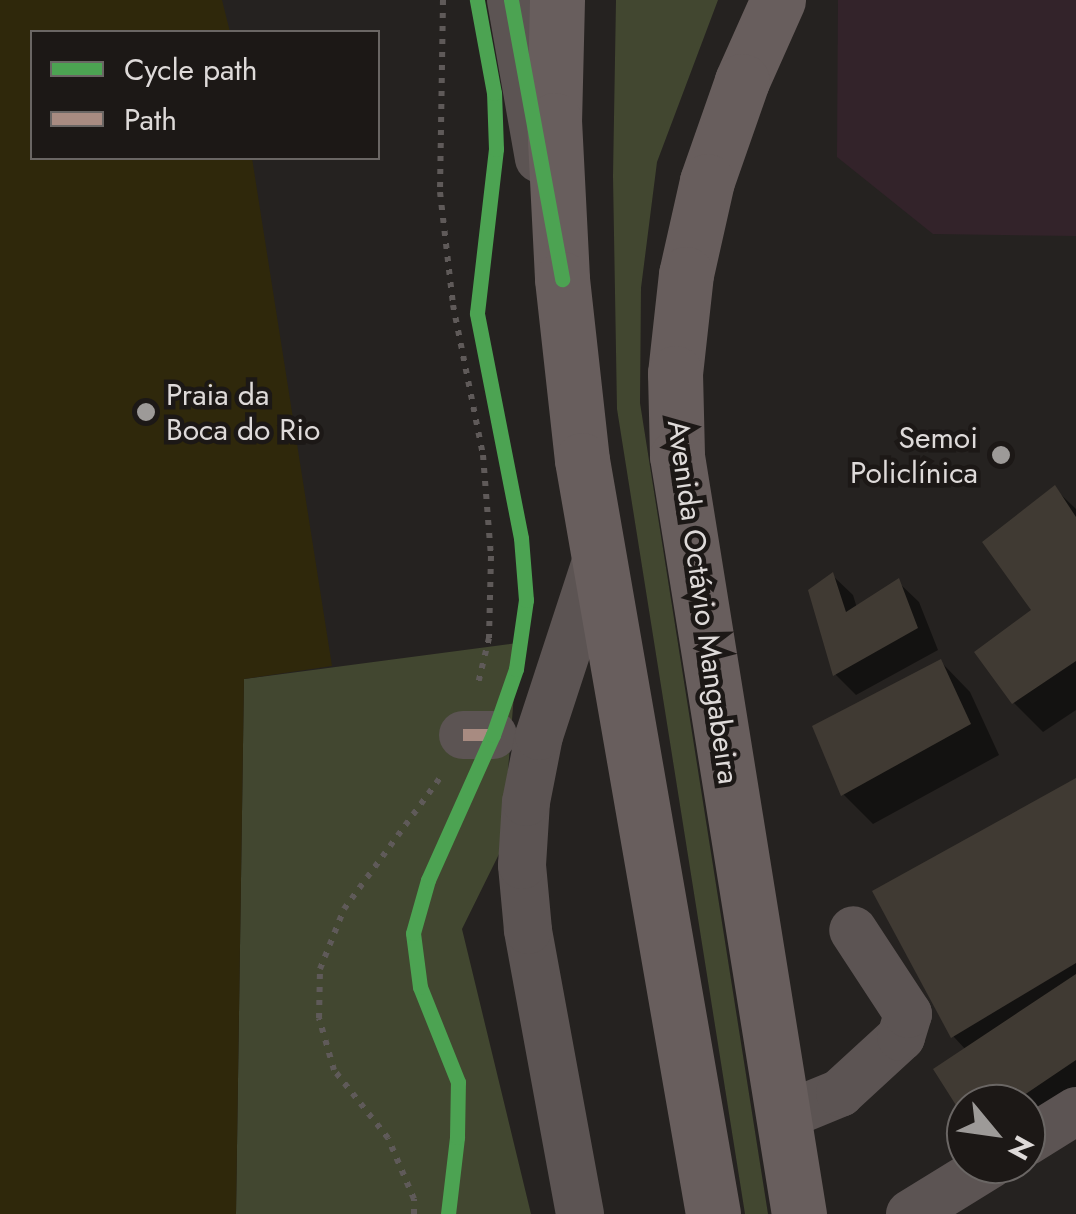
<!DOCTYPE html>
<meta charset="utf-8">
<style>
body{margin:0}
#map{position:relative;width:1076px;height:1214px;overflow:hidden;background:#252220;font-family:Jost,sans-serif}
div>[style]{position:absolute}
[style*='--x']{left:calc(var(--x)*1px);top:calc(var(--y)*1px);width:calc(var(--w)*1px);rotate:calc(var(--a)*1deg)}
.education>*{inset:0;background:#33232a}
.green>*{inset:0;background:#424730}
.sand>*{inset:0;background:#2f280b}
.shadow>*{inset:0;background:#0007}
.building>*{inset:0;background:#403a33}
.path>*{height:6px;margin-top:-3px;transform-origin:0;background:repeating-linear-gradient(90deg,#5f5a59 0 5px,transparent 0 13px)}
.minor>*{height:48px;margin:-24px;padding:0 24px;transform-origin:24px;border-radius:24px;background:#5c5453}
.major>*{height:55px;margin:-27.5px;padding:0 27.5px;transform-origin:27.5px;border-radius:27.5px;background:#685e5d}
.quiet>*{height:12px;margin-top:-6px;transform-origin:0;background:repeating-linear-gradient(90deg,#a88b81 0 25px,transparent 0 37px)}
.cycleway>*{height:15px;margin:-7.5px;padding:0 7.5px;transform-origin:7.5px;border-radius:7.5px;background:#4ca352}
.dots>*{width:28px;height:28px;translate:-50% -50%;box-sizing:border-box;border:5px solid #1c1816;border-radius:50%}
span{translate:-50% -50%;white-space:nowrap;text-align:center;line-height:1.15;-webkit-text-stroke:9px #1c1816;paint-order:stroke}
.poi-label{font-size:30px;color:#dedad9}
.left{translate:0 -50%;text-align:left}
.right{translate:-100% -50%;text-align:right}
.street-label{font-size:30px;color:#dedad9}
.legend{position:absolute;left:30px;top:30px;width:350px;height:130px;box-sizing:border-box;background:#1c1816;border:2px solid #6a6664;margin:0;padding:12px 18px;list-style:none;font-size:30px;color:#dedad9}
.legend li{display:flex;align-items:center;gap:20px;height:50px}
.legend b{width:50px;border:2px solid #6a6664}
.north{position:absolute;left:946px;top:1084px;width:100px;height:100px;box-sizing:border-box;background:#1c1816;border:2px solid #6a6664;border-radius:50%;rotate:119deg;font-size:28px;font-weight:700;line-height:40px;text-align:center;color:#dedad9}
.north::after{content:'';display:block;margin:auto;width:35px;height:45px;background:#9d9a98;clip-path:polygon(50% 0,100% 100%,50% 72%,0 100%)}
</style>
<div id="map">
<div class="education">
<i style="clip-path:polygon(838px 0,1076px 0,1076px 236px,933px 234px,837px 157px)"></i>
</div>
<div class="green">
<i style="clip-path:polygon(616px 0,718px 0,657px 162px,641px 288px,640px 403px,768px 1214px,745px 1214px,617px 409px,613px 176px)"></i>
<i style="clip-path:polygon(518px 643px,502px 848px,462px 929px,531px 1214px,236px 1214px,244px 679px)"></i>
</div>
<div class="sand">
<i style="clip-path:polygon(0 0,222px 0,230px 32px,32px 32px,32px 158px,252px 158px,332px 666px,244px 679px,236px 1214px,0 1214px)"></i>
</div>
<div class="shadow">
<i style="clip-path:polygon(1055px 489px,1076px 509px,1076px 710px,1043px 732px,1014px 703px)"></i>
<i style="clip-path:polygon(832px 575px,853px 595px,857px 608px,898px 582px,919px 602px,938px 650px,856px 695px,836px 675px,811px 591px)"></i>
<i style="clip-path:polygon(941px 662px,970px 692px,999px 755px,873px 824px,843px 794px)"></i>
<i style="clip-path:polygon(1076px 780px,1076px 1110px,1026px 1143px,1026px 1104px,966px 1104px,966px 1117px,936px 1069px,966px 1050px,954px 1037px,876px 892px)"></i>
</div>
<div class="building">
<i style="clip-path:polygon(1055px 485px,1076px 517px,1076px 661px,1012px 704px,974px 652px,1031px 610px,982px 542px)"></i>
<i style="clip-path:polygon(833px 572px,846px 612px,899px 578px,918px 628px,833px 676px,808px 590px)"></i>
<i style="clip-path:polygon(941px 659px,971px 724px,841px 796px,812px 726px)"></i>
<i style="clip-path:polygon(1076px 778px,1076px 963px,951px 1038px,872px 891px)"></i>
<i style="clip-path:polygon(1076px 974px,1076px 1060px,1011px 1104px,966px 1104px,966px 1121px,933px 1069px)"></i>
</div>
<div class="path">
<i style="--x:443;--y:0;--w:192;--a:90.9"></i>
<i style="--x:440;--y:192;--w:114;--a:83.4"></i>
<i style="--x:453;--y:305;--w:153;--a:78.7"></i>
<i style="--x:483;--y:455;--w:101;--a:85.5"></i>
<i style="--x:491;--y:556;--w:82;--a:91.4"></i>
<i style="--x:489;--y:638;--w:51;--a:103.5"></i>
<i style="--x:414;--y:1214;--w:15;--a:-90"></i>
<i style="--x:414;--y:1199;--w:66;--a:-113.1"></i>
<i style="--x:388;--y:1138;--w:87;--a:-128.5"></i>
<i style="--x:334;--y:1070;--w:54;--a:-106.1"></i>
<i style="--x:319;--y:1018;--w:49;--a:-88.8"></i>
<i style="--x:320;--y:969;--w:65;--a:-68.2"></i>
<i style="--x:344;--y:909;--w:162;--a:-53.8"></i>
</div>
<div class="minor">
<i style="--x:511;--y:0;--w:161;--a:80"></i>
<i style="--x:463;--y:735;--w:30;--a:0"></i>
<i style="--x:784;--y:1116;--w:61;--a:-22.3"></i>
<i style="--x:840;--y:1093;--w:83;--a:-42.6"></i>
<i style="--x:901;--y:1037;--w:24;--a:-73"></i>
<i style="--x:908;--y:1014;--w:100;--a:-123.2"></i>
<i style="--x:1026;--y:1142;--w:59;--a:-31.8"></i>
<i style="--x:580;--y:1214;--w:289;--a:-100.4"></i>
<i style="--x:528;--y:930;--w:65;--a:-95.3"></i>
<i style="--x:522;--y:865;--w:63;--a:-86.4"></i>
<i style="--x:526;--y:802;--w:67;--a:-78.9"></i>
<i style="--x:539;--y:736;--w:197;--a:-71.9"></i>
<i style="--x:910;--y:1214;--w:95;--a:-31.7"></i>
</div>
<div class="major">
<i style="--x:557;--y:0;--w:120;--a:91.4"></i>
<i style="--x:554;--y:120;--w:159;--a:87.1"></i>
<i style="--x:562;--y:279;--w:182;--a:83.7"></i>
<i style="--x:582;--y:460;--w:765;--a:80.14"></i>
<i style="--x:778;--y:0;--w:89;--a:114"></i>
<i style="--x:742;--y:81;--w:106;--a:109.3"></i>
<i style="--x:707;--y:181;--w:95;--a:102.7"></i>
<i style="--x:686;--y:274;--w:100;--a:96.3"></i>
<i style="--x:675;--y:373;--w:83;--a:88.6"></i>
<i style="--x:677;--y:456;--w:768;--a:80.86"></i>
</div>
<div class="quiet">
<i style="--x:463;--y:735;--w:30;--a:0"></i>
</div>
<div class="cycleway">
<i style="--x:511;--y:0;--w:284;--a:79.6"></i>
<i style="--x:448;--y:1214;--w:78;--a:-83.3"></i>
<i style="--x:457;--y:1137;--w:55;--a:-89"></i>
<i style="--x:458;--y:1082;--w:102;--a:-111.8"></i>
<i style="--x:420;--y:987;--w:54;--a:-97.4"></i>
<i style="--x:413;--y:933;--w:55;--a:-74.2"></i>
<i style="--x:428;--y:880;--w:159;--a:-65.9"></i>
<i style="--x:493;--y:735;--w:70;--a:-70.8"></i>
<i style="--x:516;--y:669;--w:70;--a:-81.8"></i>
<i style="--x:526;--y:600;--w:62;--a:-94.6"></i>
<i style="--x:521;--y:538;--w:229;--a:-101.1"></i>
<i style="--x:477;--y:313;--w:165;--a:-83.4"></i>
<i style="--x:496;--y:149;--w:56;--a:-92"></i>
<i style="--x:494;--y:93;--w:95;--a:-100.4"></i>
</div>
<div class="dots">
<i style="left:146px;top:412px;background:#9d9a98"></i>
<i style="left:1001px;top:455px;background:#9d9a98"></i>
</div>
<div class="poi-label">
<span class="left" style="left:166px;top:412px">Praia da<br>Boca do Rio</span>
<span class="right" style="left:978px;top:455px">Semoi<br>Policlínica</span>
</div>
<div class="street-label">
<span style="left:703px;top:602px;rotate:82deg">Avenida Octávio Mangabeira</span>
</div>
<ul class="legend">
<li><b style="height:12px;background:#4ca352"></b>Cycle path</li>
<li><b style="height:12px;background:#a88b81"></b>Path</li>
</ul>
<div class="north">N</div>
</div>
